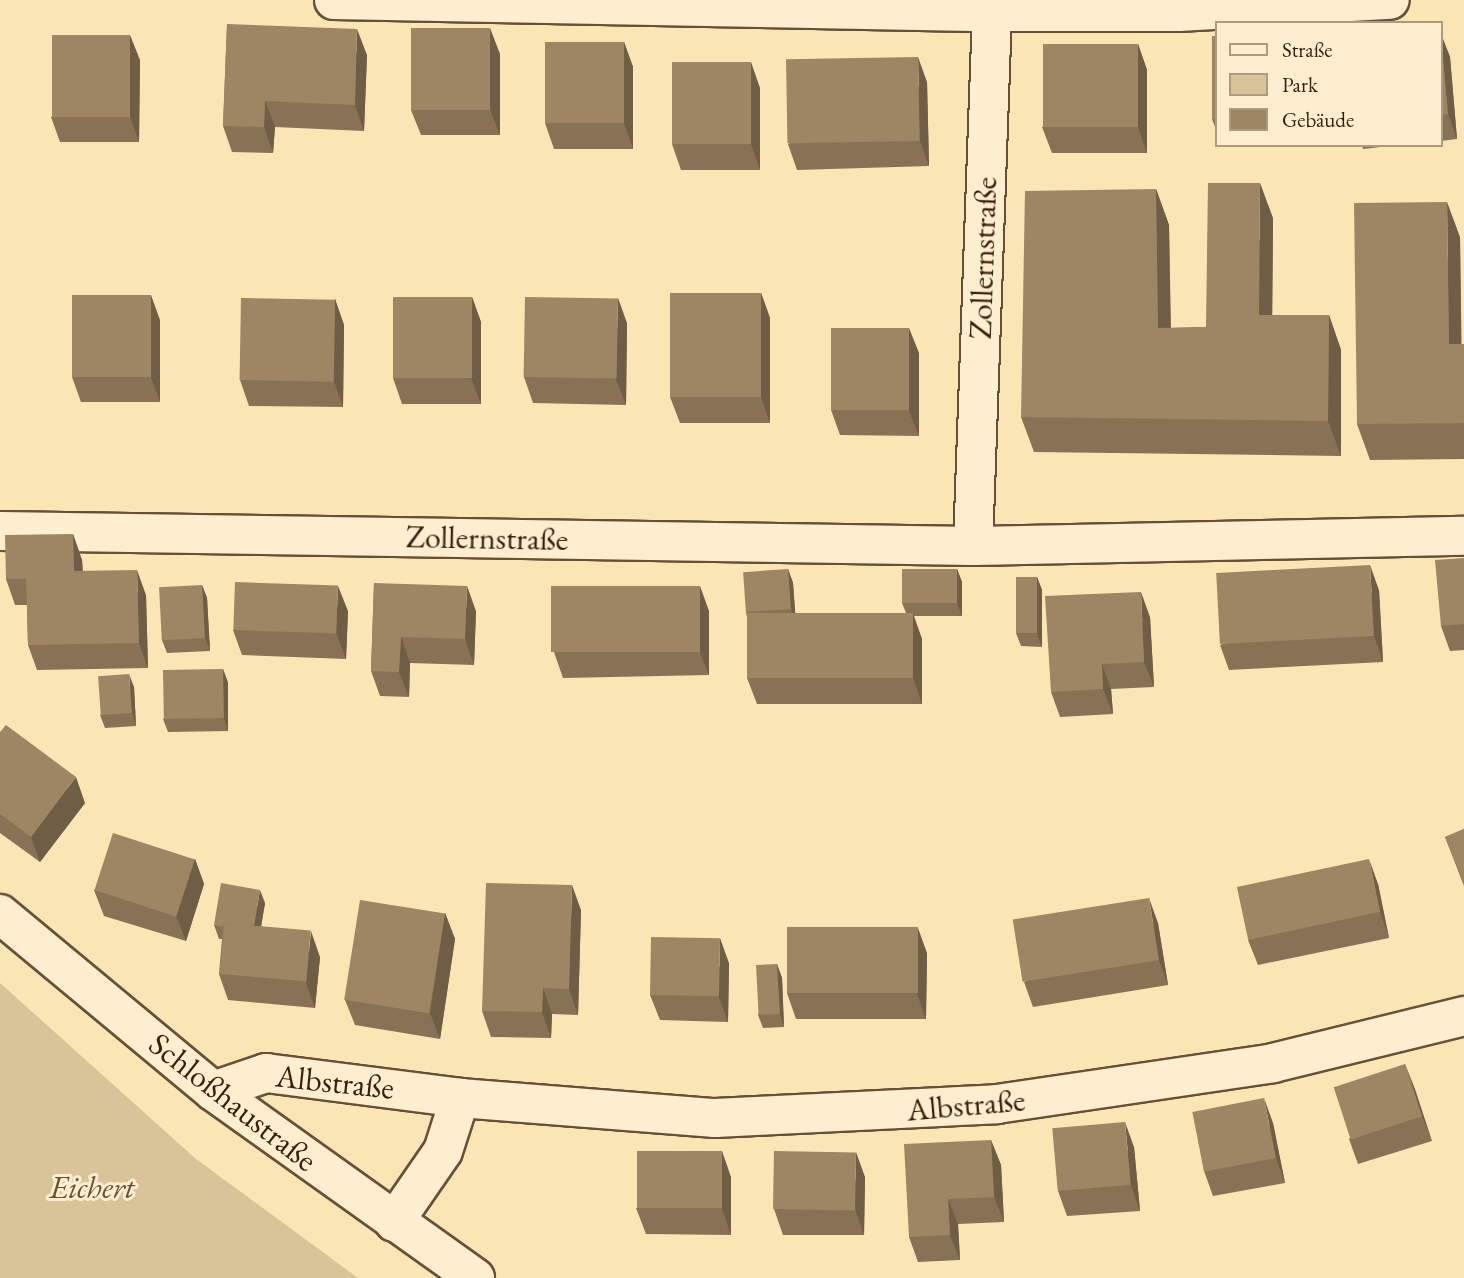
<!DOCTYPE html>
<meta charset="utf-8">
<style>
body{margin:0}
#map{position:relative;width:1464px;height:1278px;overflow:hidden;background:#fae5b4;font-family:"EB Garamond",serif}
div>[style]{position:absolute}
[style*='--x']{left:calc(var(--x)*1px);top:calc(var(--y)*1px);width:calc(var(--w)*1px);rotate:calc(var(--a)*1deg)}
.green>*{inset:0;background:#d9c398}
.roads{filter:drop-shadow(2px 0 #6a4f38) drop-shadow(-2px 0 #6a4f38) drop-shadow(0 2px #6a4f38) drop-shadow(0 -2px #6a4f38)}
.minor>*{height:38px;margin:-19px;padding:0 19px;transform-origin:19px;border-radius:19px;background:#fceece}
.wall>*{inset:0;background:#887256}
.shaded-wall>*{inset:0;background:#6f5d46}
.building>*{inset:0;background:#9e8564;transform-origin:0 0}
span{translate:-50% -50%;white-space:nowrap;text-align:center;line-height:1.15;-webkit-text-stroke:6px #fceece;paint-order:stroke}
.street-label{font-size:32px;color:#3a1d0e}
.park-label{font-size:32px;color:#6a4f37;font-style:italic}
.legend{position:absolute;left:1215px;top:21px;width:228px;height:126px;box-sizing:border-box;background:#fceece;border:2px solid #ae9a81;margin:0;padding:9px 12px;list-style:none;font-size:21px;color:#3a1d0e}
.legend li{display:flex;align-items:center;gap:14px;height:35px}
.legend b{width:35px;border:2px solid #ae9a81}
</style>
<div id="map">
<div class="green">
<div style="clip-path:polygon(0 983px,196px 1159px,358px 1278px,0 1278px)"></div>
</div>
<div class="roads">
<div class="minor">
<div style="--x:334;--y:0;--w:639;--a:1.08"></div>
<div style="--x:973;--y:12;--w:206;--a:0"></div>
<div style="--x:1179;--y:12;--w:211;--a:-3.3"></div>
<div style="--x:0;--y:531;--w:973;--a:0.88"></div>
<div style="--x:973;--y:546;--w:491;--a:-1.2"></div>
<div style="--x:973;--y:546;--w:534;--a:-87.96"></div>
<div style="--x:0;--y:914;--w:277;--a:39.7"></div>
<div style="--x:213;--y:1091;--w:322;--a:35.5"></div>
<div style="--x:213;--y:1091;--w:56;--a:-18.8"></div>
<div style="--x:266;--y:1073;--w:196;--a:7.3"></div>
<div style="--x:394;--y:1222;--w:86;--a:-55.4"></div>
<div style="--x:443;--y:1151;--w:56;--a:-72.2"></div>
<div style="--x:460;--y:1098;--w:256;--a:4.5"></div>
<div style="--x:715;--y:1118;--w:282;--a:-2.8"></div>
<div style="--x:997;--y:1104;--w:279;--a:-8.4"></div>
<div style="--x:1273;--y:1063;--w:197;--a:-13.8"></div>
</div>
</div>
<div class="wall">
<div style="clip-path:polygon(227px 24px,367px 55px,364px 131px,275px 127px,273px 153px,232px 152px,223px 126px)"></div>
<div style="clip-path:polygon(1441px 34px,1450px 57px,1457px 139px,1441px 141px)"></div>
<div style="clip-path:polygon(1217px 36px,1217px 132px,1212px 119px)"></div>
<div style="clip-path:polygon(624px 42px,633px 67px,633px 149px,554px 149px,545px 123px)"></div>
<div style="clip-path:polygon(1138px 44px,1147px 70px,1147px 153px,1052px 153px,1042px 127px)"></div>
<div style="clip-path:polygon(500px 54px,500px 135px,421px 135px,411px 110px)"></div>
<div style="clip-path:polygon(140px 60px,139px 142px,60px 142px,51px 117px)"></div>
<div style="clip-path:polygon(927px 82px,929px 166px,797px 170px,788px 144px)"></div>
<div style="clip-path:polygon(760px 88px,760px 170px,681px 170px,672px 144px)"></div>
<div style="clip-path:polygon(1362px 145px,1398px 145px,1363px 149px)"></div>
<div style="clip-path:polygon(1156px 189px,1169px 225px,1171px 328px,1206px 327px,1273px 218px,1272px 315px,1329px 315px,1341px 350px,1341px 456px,1034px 452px,1021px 417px)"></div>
<div style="clip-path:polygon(1460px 237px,1461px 344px,1464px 344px,1464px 459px,1370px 460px,1357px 424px)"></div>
<div style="clip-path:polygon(761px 293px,770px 318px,770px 423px,680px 423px,670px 397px)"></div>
<div style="clip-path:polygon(472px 297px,481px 322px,481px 404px,402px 404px,393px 378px)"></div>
<div style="clip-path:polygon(335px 299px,344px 325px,343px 407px,249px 406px,240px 380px)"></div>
<div style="clip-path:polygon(160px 320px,160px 402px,81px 402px,72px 377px)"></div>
<div style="clip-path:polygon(627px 323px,626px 405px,533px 403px,524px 377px)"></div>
<div style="clip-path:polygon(919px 353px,919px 436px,840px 435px,831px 410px)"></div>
<div style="clip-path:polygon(73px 534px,82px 560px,83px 571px,146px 595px,148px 668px,37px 670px,28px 645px,27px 605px,15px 605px,6px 579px)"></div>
<div style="clip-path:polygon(1464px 558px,1464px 650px,1450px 651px,1441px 626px)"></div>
<div style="clip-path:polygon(788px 569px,793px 583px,795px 613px,906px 613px,902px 603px,957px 569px,962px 582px,962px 616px,913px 616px,922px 639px,922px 704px,757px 704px,747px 678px,747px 617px,746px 612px)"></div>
<div style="clip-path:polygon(1037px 577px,1042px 590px,1042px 647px,1021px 646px,1016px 633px)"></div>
<div style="clip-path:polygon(374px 583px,476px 611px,474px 665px,410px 663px,409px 697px,380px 696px,371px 671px)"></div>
<div style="clip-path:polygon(202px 585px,207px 598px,210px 651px,167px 653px,162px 640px)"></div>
<div style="clip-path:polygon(1379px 590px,1383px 662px,1229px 670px,1220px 645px)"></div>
<div style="clip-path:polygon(348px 611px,346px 659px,242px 655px,233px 630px)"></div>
<div style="clip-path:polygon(709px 611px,709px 675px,563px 678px,554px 652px)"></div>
<div style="clip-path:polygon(1150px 617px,1154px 687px,1111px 689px,1113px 714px,1060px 717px,1051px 692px)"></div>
<div style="clip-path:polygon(223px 669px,228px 683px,228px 731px,168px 732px,163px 719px)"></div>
<div style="clip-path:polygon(134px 687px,136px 726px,105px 728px,100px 715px)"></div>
<div style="clip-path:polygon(0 732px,85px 803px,40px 862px,0 833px)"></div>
<div style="clip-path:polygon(1464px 829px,1464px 886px,1445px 837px)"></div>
<div style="clip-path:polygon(195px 859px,204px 884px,186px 941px,104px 916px,94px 890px)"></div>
<div style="clip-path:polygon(1378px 884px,1389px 938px,1258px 965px,1248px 940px)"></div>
<div style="clip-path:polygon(265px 903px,261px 926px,320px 957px,315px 1008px,228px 1000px,219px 974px,222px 939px,219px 939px,214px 925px)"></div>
<div style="clip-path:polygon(581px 910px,578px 1015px,552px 1014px,551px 1038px,491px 1037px,482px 1011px)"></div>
<div style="clip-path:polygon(445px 913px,455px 939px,440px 1039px,355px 1025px,345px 1000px)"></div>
<div style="clip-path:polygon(1158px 923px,1168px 985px,1033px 1007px,1024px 982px)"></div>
<div style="clip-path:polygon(927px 953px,926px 1019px,796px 1019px,787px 993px)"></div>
<div style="clip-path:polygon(729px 963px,728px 1022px,660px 1020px,650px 995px)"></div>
<div style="clip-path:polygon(777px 964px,782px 978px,784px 1027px,763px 1028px,758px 1015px)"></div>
<div style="clip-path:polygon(1405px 1064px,1432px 1141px,1358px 1164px,1349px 1139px)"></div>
<div style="clip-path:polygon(1273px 1123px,1285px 1183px,1213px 1196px,1204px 1171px)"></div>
<div style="clip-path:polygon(991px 1140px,1001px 1165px,1004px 1222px,958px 1224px,960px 1260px,918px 1262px,909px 1237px)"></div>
<div style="clip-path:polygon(1134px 1147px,1140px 1211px,1067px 1216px,1058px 1191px)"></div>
<div style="clip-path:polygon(731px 1177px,731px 1235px,646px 1234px,636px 1208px)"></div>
<div style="clip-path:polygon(865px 1177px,864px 1235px,783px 1235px,774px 1209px)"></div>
</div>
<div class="shaded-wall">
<div style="clip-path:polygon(490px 28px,500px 54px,500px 135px,490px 110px)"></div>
<div style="clip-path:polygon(357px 29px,367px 55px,364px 131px,355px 105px)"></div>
<div style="clip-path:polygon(1441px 34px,1450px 57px,1457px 139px,1448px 114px)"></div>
<div style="clip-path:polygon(130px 35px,140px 60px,139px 142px,130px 117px)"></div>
<div style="clip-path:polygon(624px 42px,633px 67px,633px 149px,624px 123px)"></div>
<div style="clip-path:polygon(1138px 44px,1147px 70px,1147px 153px,1138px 127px)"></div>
<div style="clip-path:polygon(918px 57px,927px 82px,929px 166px,920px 141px)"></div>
<div style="clip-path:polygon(751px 62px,760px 88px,760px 170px,751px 144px)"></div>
<div style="clip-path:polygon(265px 101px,275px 127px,273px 153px,264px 127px)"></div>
<div style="clip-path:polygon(1260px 183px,1273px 218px,1272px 350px,1259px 315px)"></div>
<div style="clip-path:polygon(1156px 189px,1169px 225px,1171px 364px,1158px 328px)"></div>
<div style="clip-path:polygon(1447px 202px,1460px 237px,1462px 380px,1449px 344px)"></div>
<div style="clip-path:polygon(761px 293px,770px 318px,770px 423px,761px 397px)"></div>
<div style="clip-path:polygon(151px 295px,160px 320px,160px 402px,151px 377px)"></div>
<div style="clip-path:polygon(472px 297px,481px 322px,481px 404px,471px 378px)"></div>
<div style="clip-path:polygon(618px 298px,627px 323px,626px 405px,616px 379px)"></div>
<div style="clip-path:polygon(335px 299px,344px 325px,343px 407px,334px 381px)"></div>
<div style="clip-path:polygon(1329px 315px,1341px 350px,1341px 456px,1328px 421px)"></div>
<div style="clip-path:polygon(909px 328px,919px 353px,919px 436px,909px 411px)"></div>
<div style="clip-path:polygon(73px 534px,82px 560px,84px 596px,74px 571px)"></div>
<div style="clip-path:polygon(1370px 565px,1379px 590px,1383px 662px,1374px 636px)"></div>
<div style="clip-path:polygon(788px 569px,793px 583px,796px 623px,791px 609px)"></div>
<div style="clip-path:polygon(957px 569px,962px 582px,962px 616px,957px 603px)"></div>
<div style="clip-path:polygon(137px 570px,146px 595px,148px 668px,139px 643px)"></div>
<div style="clip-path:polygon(1037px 577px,1042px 590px,1042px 647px,1037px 634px)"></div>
<div style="clip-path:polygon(202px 585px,207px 598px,210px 651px,205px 638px)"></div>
<div style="clip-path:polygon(338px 586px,348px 611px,346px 659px,336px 633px)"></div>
<div style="clip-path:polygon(467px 586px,476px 611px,474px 665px,465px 639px)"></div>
<div style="clip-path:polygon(700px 586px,709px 611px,709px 675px,699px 650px)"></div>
<div style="clip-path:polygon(1141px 592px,1150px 617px,1154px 687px,1144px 662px)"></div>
<div style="clip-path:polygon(913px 613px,922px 639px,922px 704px,913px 678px)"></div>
<div style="clip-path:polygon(401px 637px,410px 663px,409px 697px,399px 672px)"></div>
<div style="clip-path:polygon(1102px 664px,1111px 689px,1113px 714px,1103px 689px)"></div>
<div style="clip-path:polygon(223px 669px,228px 683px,228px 731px,224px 718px)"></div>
<div style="clip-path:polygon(129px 674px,134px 687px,136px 726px,132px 713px)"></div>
<div style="clip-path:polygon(76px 777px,85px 803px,40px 862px,31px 837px)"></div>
<div style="clip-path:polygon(195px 859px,204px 884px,186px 941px,176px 916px)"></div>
<div style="clip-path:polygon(1369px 859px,1378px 884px,1389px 938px,1380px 912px)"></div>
<div style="clip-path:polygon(572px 885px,581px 910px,578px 1015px,569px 989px)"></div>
<div style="clip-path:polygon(260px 890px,265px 903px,258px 945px,253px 932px)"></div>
<div style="clip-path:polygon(1149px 898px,1158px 923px,1168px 985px,1159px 960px)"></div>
<div style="clip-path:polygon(445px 913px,455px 939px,440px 1039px,430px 1013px)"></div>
<div style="clip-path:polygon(918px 928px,927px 953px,926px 1019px,917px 994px)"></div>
<div style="clip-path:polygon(311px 931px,320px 957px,315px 1008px,306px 983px)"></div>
<div style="clip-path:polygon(720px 938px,729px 963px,728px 1022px,719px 997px)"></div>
<div style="clip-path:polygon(777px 964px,782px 978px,784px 1027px,780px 1014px)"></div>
<div style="clip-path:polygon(543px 988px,552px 1014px,551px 1038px,542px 1012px)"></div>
<div style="clip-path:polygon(1405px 1064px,1415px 1089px,1432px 1141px,1422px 1116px)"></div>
<div style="clip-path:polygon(1264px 1098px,1273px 1123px,1285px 1183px,1276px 1158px)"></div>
<div style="clip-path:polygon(1125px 1122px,1134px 1147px,1140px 1211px,1131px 1185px)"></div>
<div style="clip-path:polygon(991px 1140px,1001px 1165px,1004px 1222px,994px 1197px)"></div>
<div style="clip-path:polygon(722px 1151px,731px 1177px,731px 1235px,722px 1209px)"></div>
<div style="clip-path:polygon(856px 1152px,865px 1177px,864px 1235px,855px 1209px)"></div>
<div style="clip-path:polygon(948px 1199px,958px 1224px,960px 1260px,950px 1235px)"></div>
</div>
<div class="building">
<div style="clip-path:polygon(227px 24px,357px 29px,355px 105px,265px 101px,264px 127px,223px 126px)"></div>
<div style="left:411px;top:28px;width:79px;height:82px"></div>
<div style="left:52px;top:35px;width:78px;height:82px"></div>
<div style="left:1212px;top:36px;width:5px;height:83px"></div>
<div style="clip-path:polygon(1441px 39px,1448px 114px,1441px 115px)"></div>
<div style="left:545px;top:42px;width:79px;height:81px"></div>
<div style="left:1043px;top:44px;width:95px;height:83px"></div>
<div style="left:918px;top:57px;width:84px;height:132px;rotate:89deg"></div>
<div style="left:672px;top:62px;width:79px;height:82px"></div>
<div style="clip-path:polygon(1208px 183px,1260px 183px,1259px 315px,1329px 315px,1328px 421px,1021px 417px,1025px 191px,1156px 189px,1158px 328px,1206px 327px)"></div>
<div style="clip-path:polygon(1447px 202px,1449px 344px,1464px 344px,1464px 423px,1357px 424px,1354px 203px)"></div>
<div style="left:670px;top:293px;width:91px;height:104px"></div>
<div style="left:72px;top:295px;width:79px;height:82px"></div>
<div style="left:393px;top:297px;width:79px;height:81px"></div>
<div style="left:525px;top:297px;width:93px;height:80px;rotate:1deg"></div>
<div style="left:241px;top:298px;width:94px;height:82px;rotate:1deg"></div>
<div style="left:831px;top:328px;width:78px;height:82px"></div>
<div style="clip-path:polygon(73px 534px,74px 571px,137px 570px,139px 643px,28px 645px,26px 579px,6px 579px,5px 535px)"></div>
<div style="clip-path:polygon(1464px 558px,1464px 624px,1441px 626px,1435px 560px)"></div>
<div style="left:1370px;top:565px;width:71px;height:154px;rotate:87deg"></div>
<div style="left:788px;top:569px;width:40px;height:45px;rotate:86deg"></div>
<div style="left:902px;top:569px;width:55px;height:34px"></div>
<div style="left:1016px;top:577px;width:21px;height:56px"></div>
<div style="left:235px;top:582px;width:103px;height:48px;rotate:2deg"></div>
<div style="clip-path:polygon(374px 583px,467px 586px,465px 639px,401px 637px,399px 672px,371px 671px)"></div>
<div style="left:202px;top:585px;width:53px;height:43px;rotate:87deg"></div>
<div style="left:551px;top:586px;width:149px;height:66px"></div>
<div style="clip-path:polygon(1141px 592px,1144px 662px,1102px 664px,1103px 689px,1051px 692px,1045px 596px)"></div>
<div style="left:747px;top:613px;width:166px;height:65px"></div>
<div style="left:223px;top:669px;width:49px;height:60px;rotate:89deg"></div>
<div style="left:129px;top:674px;width:39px;height:31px;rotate:86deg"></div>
<div style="clip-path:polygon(6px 725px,76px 777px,31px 837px,0 814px,0 732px)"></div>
<div style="clip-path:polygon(1464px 829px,1464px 883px,1445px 837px)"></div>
<div style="left:113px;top:833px;width:86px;height:60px;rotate:18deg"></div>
<div style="left:1369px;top:859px;width:54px;height:135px;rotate:78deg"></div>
<div style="clip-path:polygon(221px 883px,260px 890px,254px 926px,224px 923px,223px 927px,214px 925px)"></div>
<div style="clip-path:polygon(486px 883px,572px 885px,569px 989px,543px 988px,542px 1012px,482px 1011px)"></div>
<div style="left:1149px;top:898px;width:63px;height:138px;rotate:81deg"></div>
<div style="left:360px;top:900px;width:86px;height:101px;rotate:9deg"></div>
<div style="left:224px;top:923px;width:87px;height:51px;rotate:5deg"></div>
<div style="left:787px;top:927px;width:131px;height:66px"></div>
<div style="left:651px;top:937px;width:69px;height:58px;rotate:1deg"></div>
<div style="left:777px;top:964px;width:50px;height:21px;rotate:87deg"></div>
<div style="left:1405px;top:1064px;width:55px;height:75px;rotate:72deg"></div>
<div style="left:1264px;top:1098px;width:61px;height:73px;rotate:79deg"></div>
<div style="left:1125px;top:1122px;width:63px;height:73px;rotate:85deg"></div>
<div style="clip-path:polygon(991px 1140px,994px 1197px,948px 1199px,950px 1235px,909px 1237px,904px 1144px)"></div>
<div style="left:637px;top:1151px;width:85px;height:57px"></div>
<div style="left:774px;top:1151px;width:82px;height:58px;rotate:1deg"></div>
</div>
<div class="street-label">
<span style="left:983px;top:258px;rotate:-88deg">Zollernstraße</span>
<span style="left:487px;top:538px;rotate:1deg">Zollernstraße</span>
<span style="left:335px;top:1082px;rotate:6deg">Albstraße</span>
<span style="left:233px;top:1102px;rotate:38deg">Schloßhaustraße</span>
<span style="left:966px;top:1105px;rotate:-5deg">Albstraße</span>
</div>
<div class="park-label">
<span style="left:92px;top:1187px">Eichert</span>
</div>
<ul class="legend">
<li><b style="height:9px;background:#fceece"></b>Straße</li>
<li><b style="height:19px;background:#d9c398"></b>Park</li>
<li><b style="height:19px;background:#9e8564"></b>Gebäude</li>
</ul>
</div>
